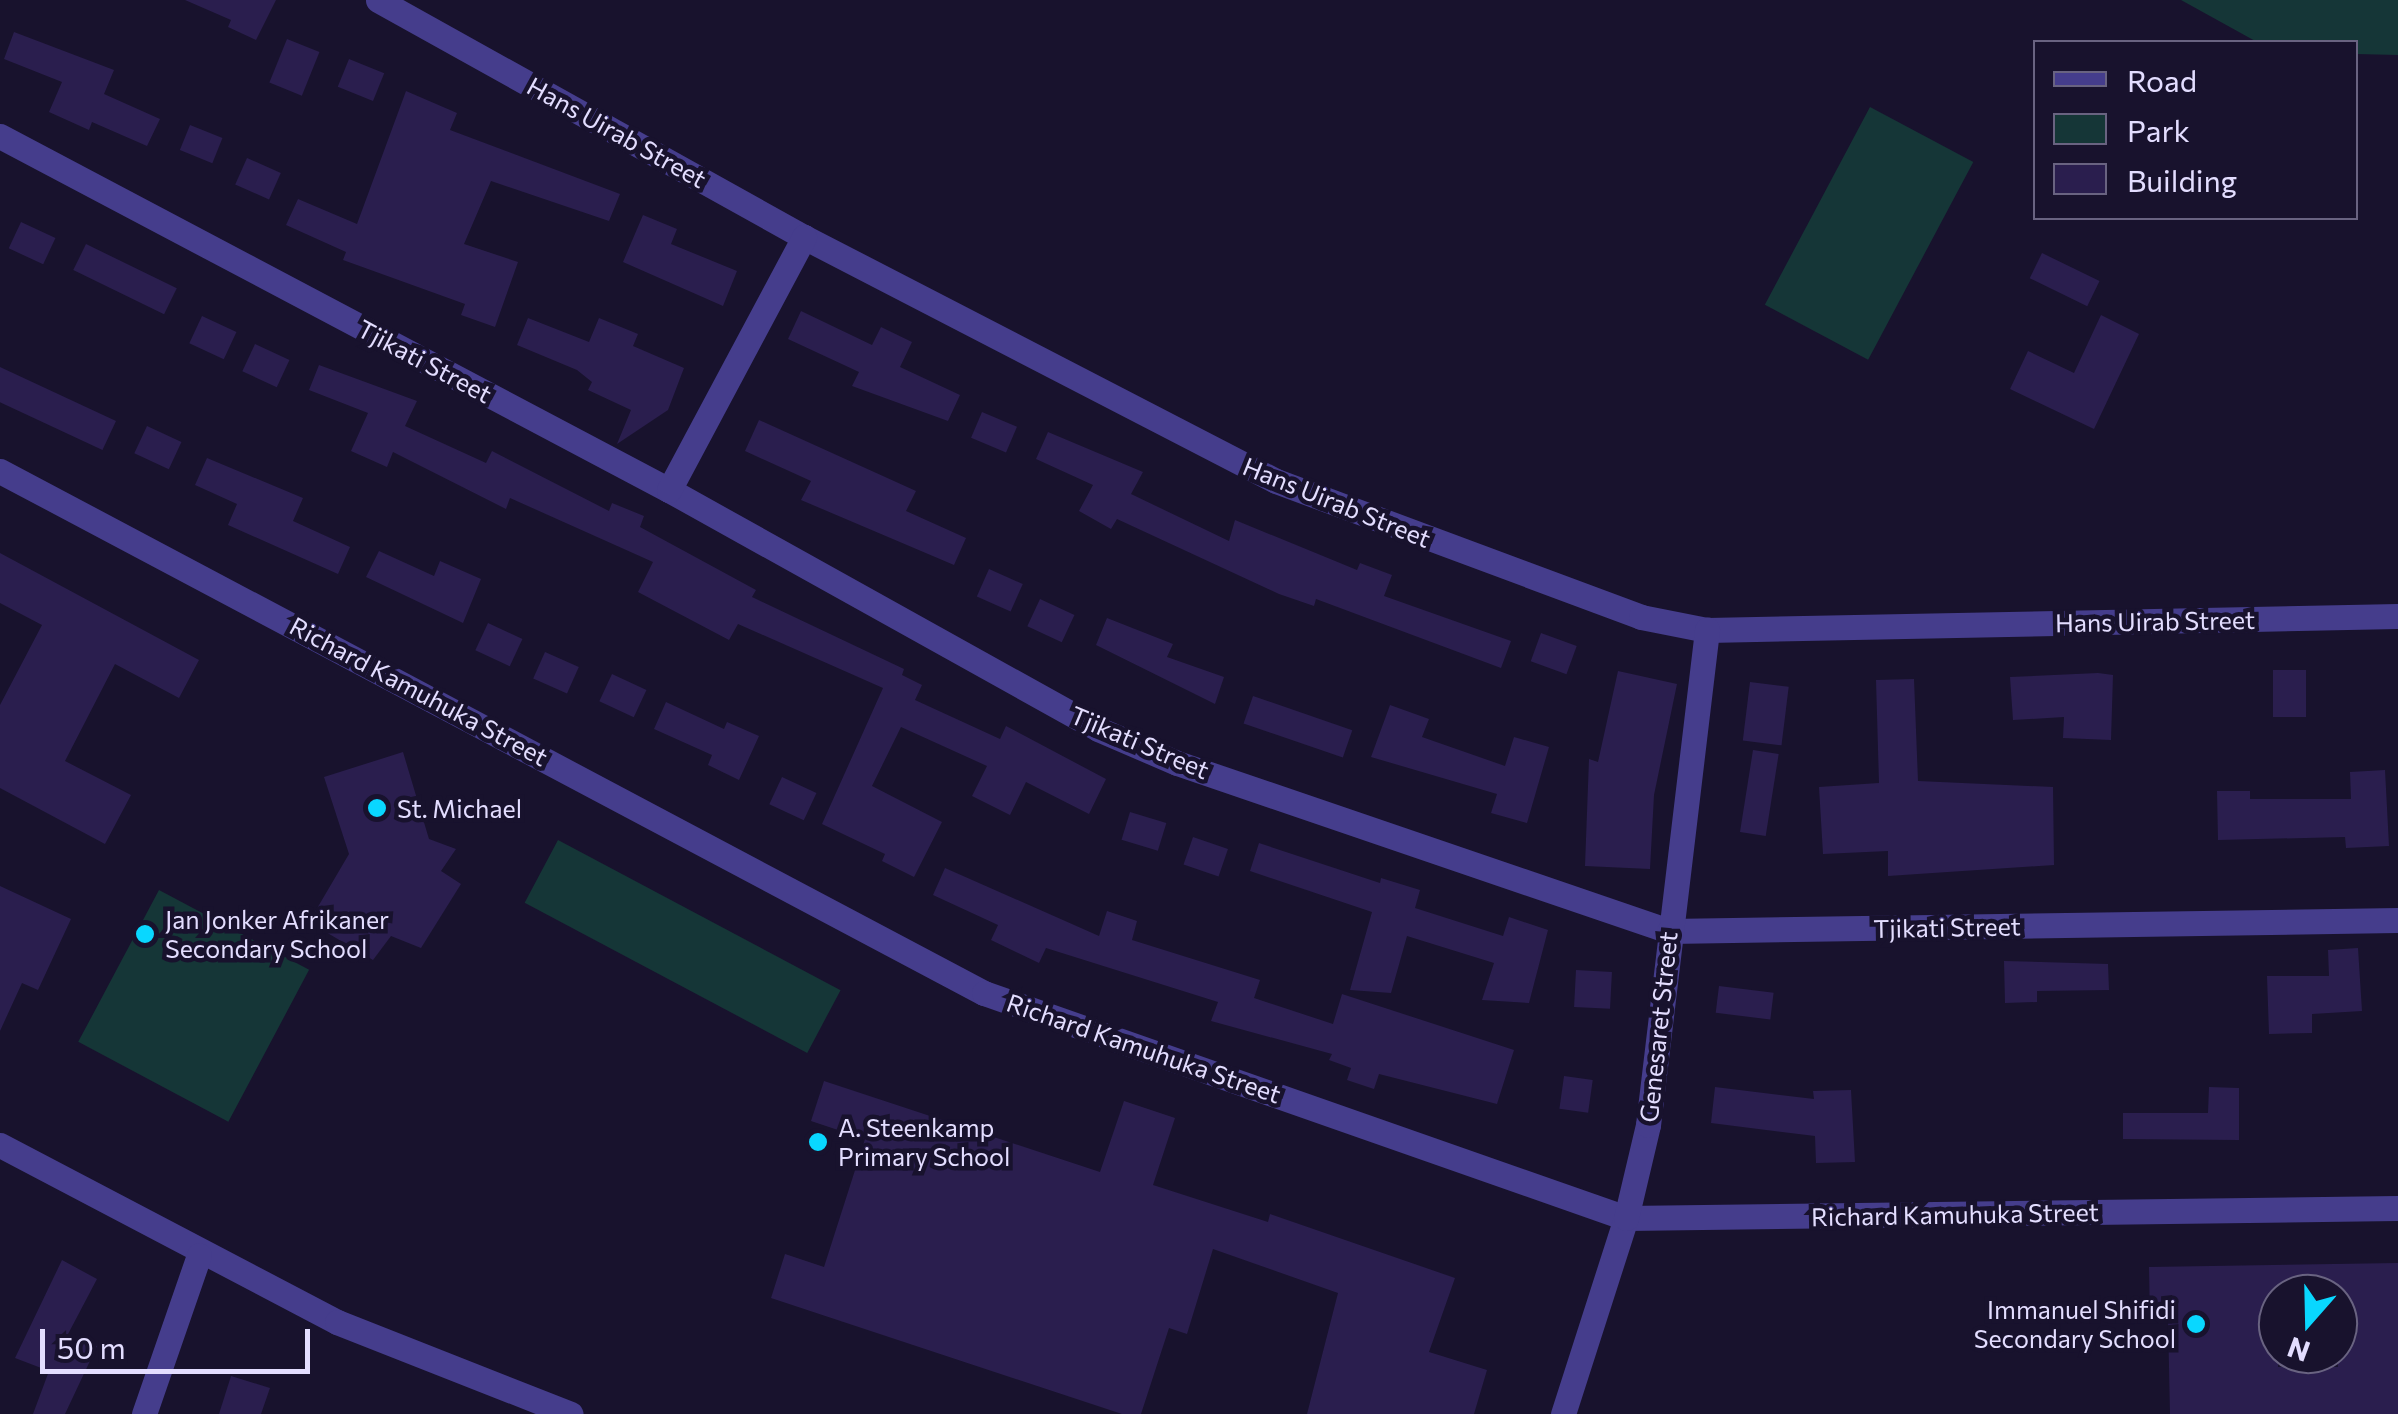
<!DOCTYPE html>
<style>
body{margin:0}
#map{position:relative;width:2398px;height:1414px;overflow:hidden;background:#18122d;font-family:Commissioner,sans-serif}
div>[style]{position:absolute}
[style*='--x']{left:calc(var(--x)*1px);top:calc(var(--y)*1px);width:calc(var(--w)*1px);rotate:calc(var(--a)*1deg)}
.green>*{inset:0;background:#153637;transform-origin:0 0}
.building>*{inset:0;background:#2a1e4e;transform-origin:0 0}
.minor>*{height:25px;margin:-12.5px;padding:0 12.5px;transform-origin:12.5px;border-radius:12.5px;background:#453d8c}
.dots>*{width:28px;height:28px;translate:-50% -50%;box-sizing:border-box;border:5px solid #18122d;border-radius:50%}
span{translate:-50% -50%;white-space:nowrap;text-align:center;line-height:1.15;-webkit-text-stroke:9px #18122d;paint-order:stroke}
.street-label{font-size:25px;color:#e3ddff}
.poi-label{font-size:25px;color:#e3ddff}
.left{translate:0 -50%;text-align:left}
.right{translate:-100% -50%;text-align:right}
.legend{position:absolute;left:2033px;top:40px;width:325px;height:180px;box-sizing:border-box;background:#18122d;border:2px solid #696381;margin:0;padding:12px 18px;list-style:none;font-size:30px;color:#e3ddff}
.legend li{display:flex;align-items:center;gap:20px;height:50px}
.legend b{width:50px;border:2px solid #696381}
.north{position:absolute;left:2258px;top:1274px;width:100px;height:100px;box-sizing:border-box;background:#18122d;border:2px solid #696381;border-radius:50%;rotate:200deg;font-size:28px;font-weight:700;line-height:40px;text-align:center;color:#e3ddff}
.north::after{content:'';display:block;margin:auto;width:35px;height:45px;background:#09d7ff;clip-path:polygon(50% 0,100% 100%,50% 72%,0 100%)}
.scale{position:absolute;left:40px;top:1329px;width:270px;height:45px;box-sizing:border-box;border:5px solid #e3ddff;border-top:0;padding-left:12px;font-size:30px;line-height:35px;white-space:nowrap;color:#e3ddff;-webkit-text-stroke:8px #18122d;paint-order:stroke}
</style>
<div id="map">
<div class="green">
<div style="clip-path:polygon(2181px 0,2398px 0,2398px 55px,2356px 54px,2356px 42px,2257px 42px)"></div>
<div style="left:1870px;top:107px;width:117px;height:224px;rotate:28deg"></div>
<div style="left:558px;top:840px;width:320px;height:71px;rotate:28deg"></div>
<div style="left:159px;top:890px;width:170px;height:172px;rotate:28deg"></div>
</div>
<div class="building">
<div style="clip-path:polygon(185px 0,276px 0,256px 40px,228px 27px,231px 20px)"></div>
<div style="clip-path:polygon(14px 32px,114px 70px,104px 94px,160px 119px,147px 146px,92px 122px,89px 130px,49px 112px,62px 82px,4px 59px)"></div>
<div style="left:287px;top:39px;width:35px;height:47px;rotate:22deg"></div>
<div style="left:349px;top:59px;width:38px;height:30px;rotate:22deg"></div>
<div style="clip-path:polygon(406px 91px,457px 113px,450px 130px,620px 194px,609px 221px,491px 181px,464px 244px,518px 262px,495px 327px,461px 315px,465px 304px,343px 260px,346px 252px,286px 225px,298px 199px,357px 224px)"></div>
<div style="left:190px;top:125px;width:35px;height:27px;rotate:22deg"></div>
<div style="left:247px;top:158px;width:37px;height:29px;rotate:24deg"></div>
<div style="clip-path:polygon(643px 215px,677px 229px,671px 244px,737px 271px,723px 306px,623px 262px)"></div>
<div style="left:21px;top:222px;width:38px;height:29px;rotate:25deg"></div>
<div style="left:86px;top:244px;width:101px;height:29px;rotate:26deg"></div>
<div style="left:2042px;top:253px;width:64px;height:28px;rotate:26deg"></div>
<div style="clip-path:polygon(801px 311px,872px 345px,881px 327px,912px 342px,900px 367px,960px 395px,948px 421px,852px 386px,859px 372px,788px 339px)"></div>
<div style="clip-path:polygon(2101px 315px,2139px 334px,2094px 429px,2010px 389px,2028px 351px,2074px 373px)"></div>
<div style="left:202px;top:316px;width:38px;height:30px;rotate:25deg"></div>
<div style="clip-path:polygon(528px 318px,589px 342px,599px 318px,638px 334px,633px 346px,684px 368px,668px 410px,617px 444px,631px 410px,588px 390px,592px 382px,577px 370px,517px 345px)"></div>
<div style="left:255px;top:344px;width:38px;height:30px;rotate:25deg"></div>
<div style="clip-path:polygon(319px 365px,417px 401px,405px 426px,486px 463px,492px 451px,609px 511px,612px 503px,644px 516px,640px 527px,756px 590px,752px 597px,904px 669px,902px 675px,922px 685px,915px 700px,1000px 739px,1006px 726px,1106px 779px,1089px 814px,1026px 782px,1010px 815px,972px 796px,987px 766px,901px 727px,872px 786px,942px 822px,914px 877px,882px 861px,885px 854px,822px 824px,883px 688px,738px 624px,729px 640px,638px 592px,653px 562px,510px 498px,506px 509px,393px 452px,387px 467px,351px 451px,368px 413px,309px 390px)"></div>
<div style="left:0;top:367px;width:128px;height:32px;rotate:25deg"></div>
<div style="left:982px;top:412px;width:38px;height:28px;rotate:23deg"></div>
<div style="clip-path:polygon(759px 420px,916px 491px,906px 511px,966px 538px,954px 565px,801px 500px,811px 481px,745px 451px)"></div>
<div style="left:147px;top:426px;width:38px;height:30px;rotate:25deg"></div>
<div style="clip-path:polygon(1048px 432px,1143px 472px,1131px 494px,1229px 541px,1235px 520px,1357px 570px,1360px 563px,1392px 575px,1384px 596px,1511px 641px,1501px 668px,1316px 599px,1314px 606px,1279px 594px,1117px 519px,1111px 529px,1079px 511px,1093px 485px,1036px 459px)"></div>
<div style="clip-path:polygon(207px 458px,303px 498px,293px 521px,350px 547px,338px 574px,228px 525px,237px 504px,195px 485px)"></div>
<div style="clip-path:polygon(379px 551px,434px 576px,440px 561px,481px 579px,463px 623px,366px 577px)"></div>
<div style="clip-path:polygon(0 553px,199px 660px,179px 698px,115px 664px,65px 761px,131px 795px,105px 844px,0 788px,0 705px,42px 625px,0 603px)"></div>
<div style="left:989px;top:569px;width:37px;height:30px;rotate:24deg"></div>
<div style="left:1040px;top:599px;width:38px;height:30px;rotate:25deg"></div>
<div style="clip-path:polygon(1107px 618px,1173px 644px,1167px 657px,1224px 677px,1215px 704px,1096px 645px)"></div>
<div style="left:488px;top:623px;width:38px;height:30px;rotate:25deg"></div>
<div style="left:1541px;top:633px;width:38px;height:30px;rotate:20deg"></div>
<div style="left:545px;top:652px;width:37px;height:29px;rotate:24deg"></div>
<div style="left:2273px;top:670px;width:33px;height:47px"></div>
<div style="clip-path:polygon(1618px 671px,1677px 684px,1654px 795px,1650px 869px,1585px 866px,1589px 759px,1598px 762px)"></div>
<div style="clip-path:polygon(2098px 673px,2113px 675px,2111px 740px,2063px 738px,2064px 717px,2013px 720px,2010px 677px)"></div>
<div style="left:612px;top:674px;width:38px;height:30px;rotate:25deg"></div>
<div style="clip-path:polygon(1914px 679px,1918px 781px,2053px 787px,2054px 865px,1888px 876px,1888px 851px,1823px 854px,1819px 787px,1879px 783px,1876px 680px)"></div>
<div style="left:1750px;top:682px;width:39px;height:59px;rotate:7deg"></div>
<div style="left:1253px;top:696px;width:105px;height:29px;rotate:19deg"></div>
<div style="clip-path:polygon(666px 702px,724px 729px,727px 722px,759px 736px,739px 780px,708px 765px,712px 755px,654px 729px)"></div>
<div style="clip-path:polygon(1390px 705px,1429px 719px,1422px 737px,1505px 766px,1514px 737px,1549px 747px,1527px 823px,1491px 813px,1497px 794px,1371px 757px)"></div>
<div style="left:1753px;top:750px;width:26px;height:83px;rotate:9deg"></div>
<div style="clip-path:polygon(403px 752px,429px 839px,456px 849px,441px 871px,461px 884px,421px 948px,391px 936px,373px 960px,309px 922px,349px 854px,324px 777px)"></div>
<div style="clip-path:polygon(2385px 770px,2389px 846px,2346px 848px,2345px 837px,2218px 840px,2217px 791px,2250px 791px,2250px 799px,2351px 799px,2350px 772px)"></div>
<div style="left:782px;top:777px;width:38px;height:30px;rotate:25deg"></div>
<div style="left:1130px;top:812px;width:38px;height:29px;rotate:17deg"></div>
<div style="left:1193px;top:837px;width:37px;height:29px;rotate:19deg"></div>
<div style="clip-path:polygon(1259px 843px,1380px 883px,1381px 878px,1420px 890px,1415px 908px,1503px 936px,1509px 917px,1548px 930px,1529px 1003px,1482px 1000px,1494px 963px,1407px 936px,1391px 993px,1350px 990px,1372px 912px,1250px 871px)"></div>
<div style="clip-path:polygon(945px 868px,1099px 936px,1107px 911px,1137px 921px,1132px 940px,1260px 980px,1254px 998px,1333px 1024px,1342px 994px,1514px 1050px,1497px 1104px,1379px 1074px,1374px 1089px,1347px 1080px,1351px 1068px,1329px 1060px,1332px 1054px,1211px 1021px,1218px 1002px,1046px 948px,1039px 963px,991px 940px,998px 925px,933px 895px)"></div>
<div style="clip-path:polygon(0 886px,71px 919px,38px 990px,22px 983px,0 1031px)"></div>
<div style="clip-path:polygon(2358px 948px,2362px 1011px,2312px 1014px,2312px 1033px,2269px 1034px,2267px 976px,2329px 976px,2328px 950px)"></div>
<div style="clip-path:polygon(2004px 961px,2108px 964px,2109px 990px,2037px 991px,2037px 1002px,2005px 1003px)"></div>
<div style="left:1576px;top:970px;width:36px;height:37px;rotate:3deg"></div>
<div style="left:1719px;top:986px;width:55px;height:27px;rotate:7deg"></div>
<div style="left:1564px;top:1076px;width:29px;height:33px;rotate:8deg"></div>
<div style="clip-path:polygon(824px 1081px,1100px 1172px,1124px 1101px,1175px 1118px,1153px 1185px,1268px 1222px,1270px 1214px,1455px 1278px,1429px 1352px,1487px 1370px,1474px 1414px,1307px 1414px,1338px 1293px,1213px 1249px,1187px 1334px,1169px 1328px,1141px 1414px,1122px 1414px,771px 1298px,785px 1254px,824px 1267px,865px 1139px,811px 1121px)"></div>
<div style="clip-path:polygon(1715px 1087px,1814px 1099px,1813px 1091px,1851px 1090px,1855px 1162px,1816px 1163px,1815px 1136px,1711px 1123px)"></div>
<div style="clip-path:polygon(2209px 1087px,2239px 1088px,2239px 1140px,2123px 1139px,2123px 1113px,2208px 1113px)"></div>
<div style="clip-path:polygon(62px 1260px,97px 1279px,67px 1336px,97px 1346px,65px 1414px,33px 1414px,49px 1371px,15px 1358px)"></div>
<div style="clip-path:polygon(evenodd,2398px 1263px,2398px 1414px,2170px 1414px,2168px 1320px,2150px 1320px,2149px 1267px,2398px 1263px,2278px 1294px,2338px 1294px,2338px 1367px,2278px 1367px,2278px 1294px)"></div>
<div style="clip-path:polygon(231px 1376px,270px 1388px,261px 1414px,219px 1414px)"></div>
</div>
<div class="minor">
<div style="--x:378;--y:0;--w:487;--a:29.1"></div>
<div style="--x:804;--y:237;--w:531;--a:27.34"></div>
<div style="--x:1276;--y:481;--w:390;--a:20.4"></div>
<div style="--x:1641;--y:617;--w:67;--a:11.1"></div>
<div style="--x:1707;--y:630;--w:691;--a:-1.16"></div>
<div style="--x:0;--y:136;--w:757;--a:27.89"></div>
<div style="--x:669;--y:490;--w:491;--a:29.1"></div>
<div style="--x:1098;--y:729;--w:86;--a:23.3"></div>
<div style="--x:1177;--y:763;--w:520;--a:18.85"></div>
<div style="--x:1669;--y:931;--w:729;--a:-0.86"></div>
<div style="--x:0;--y:471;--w:1114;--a:27.95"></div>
<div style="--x:984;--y:993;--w:680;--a:19.31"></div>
<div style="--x:1626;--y:1218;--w:772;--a:-0.74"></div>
<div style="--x:669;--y:490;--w:287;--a:-61.9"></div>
<div style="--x:0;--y:1145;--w:381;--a:27.7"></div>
<div style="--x:337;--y:1322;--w:251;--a:21.5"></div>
<div style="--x:144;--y:1414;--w:168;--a:-70.9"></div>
<div style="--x:1563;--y:1414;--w:206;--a:-72.2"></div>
<div style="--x:1626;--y:1218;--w:96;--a:-76.7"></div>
<div style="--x:1648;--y:1125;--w:499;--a:-83.2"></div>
</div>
<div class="dots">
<div style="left:377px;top:808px;background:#09d7ff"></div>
<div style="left:145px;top:934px;background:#09d7ff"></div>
<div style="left:818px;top:1142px;background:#09d7ff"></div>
<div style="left:2196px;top:1324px;background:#09d7ff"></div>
</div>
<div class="street-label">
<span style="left:617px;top:132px;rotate:29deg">Hans Uirab Street</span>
<span style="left:425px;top:361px;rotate:28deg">Tjikati Street</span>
<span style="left:1337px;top:502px;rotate:22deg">Hans Uirab Street</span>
<span style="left:2155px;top:621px;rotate:-1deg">Hans Uirab Street</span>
<span style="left:419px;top:691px;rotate:28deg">Richard Kamuhuka Street</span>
<span style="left:1140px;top:742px;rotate:23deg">Tjikati Street</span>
<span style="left:1947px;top:927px;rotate:-1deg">Tjikati Street</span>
<span style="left:1658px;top:1027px;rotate:-84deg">Genesaret Street</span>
<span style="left:1144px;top:1048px;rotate:19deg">Richard Kamuhuka Street</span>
<span style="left:1955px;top:1214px;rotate:-1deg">Richard Kamuhuka Street</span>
</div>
<div class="poi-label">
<span class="left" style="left:397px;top:808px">St. Michael</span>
<span class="left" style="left:165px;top:934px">Jan Jonker Afrikaner<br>Secondary School</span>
<span class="left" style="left:838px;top:1142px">A. Steenkamp<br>Primary School</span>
<span class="right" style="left:2176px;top:1324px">Immanuel Shifidi<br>Secondary School</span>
</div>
<ul class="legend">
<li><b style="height:12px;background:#453d8c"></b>Road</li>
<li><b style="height:28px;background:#153637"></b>Park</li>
<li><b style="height:28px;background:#2a1e4e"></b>Building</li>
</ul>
<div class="north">N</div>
<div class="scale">50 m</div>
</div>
